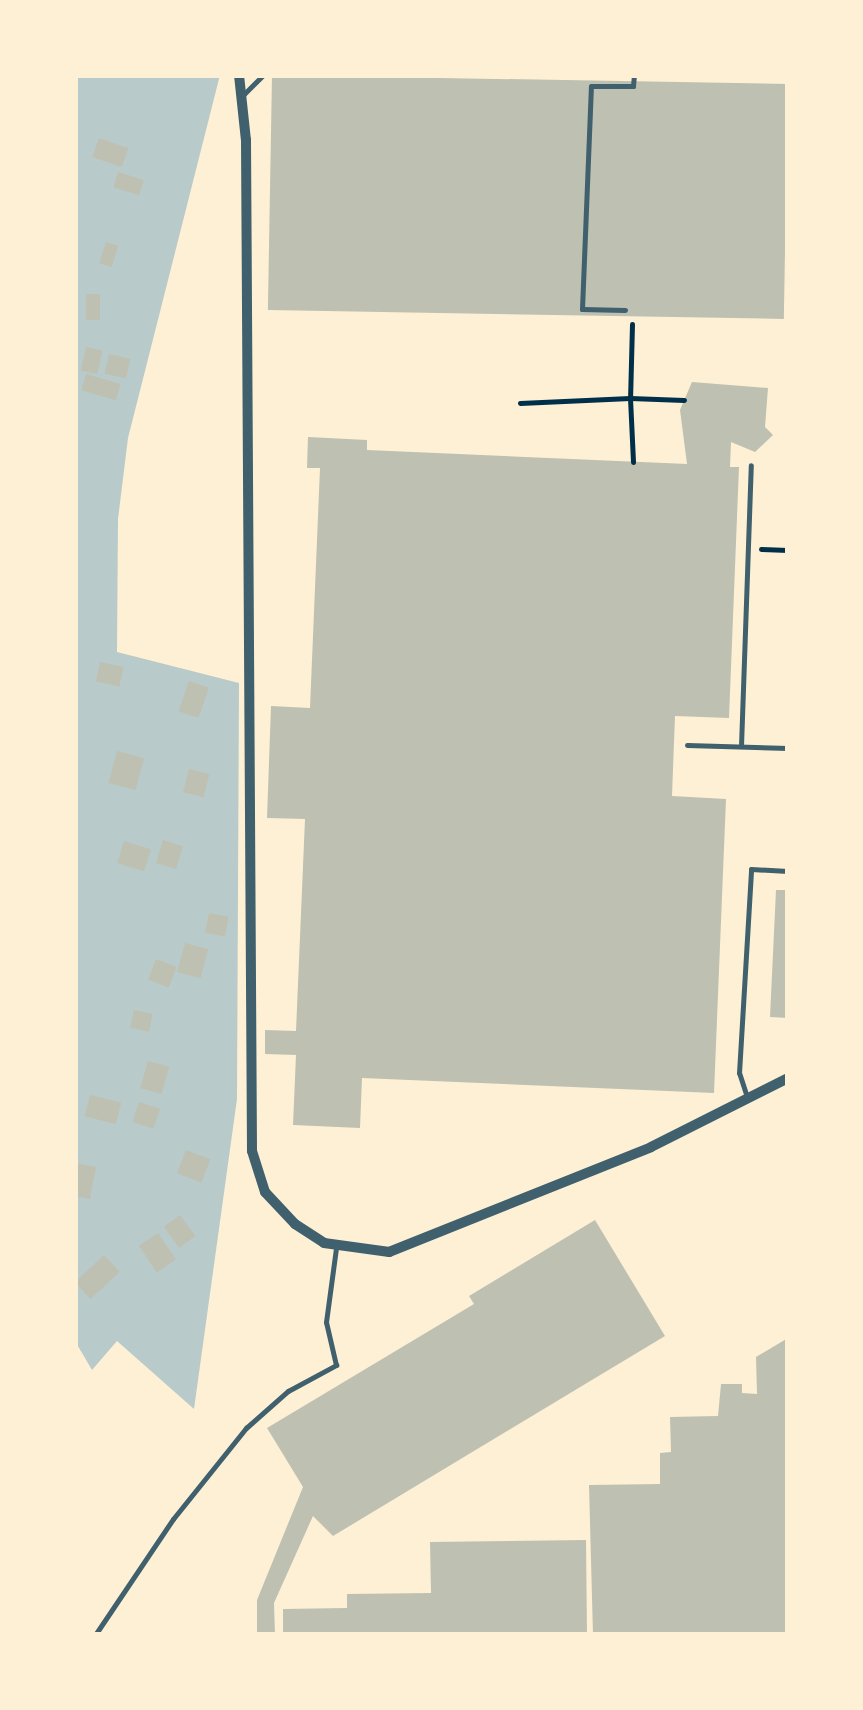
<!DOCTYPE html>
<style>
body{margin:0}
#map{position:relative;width:863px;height:1710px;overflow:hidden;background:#fdf0d5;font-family:"Asap Condensed",sans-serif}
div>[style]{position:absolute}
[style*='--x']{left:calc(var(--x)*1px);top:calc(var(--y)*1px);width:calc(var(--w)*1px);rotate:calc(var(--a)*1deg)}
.green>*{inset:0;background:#b9caca}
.building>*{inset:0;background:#bec0b2;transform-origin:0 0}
.path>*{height:5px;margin:-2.5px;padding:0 2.5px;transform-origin:2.5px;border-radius:2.5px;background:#003049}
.service>*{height:5px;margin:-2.5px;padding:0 2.5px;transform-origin:2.5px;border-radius:2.5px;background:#3f606c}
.minor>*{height:10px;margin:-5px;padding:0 5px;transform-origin:5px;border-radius:5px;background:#3f606c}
span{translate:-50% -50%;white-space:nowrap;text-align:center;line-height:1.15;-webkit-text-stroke:8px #fdf0d5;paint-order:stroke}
.frame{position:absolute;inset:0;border:78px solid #fdf0d5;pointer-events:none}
</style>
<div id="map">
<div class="green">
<div style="clip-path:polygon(75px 75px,220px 75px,128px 438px,118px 519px,117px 652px,239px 683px,237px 1099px,194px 1409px,117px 1341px,92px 1370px,75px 1341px)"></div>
</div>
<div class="building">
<div style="left:272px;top:75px;width:516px;height:235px;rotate:1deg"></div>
<div style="left:99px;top:138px;width:31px;height:20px;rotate:19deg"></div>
<div style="left:118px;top:172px;width:27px;height:16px;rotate:17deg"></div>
<div style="left:106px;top:242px;width:13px;height:22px;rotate:18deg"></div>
<div style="left:86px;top:294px;width:14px;height:26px"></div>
<div style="left:86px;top:347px;width:17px;height:24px;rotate:13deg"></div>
<div style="left:109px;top:354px;width:22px;height:20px;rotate:13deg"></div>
<div style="left:86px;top:374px;width:36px;height:17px;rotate:16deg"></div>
<div style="clip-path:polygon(692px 382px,768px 388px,765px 427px,773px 435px,755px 452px,731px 442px,730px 467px,739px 467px,729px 718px,675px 716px,672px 796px,726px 799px,714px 1093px,362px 1078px,360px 1128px,293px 1125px,296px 1055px,265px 1054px,265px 1030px,296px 1031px,305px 819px,267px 818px,271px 706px,310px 708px,320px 468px,307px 468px,308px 437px,367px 440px,367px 450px,687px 464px,680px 410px)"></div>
<div style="left:100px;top:662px;width:24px;height:20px;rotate:12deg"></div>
<div style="left:189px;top:681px;width:21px;height:32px;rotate:19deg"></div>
<div style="left:117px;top:751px;width:28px;height:33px;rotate:15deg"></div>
<div style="left:189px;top:769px;width:21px;height:24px;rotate:14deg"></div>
<div style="left:163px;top:840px;width:21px;height:24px;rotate:17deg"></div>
<div style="left:124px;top:841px;width:28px;height:23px;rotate:17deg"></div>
<div style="clip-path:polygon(776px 890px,788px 890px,788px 1018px,770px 1017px)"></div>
<div style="left:209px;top:913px;width:20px;height:20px;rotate:11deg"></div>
<div style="left:185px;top:943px;width:24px;height:30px;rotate:15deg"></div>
<div style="left:156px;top:959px;width:22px;height:22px;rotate:21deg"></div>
<div style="left:134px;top:1010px;width:19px;height:18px;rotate:12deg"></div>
<div style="left:148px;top:1061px;width:22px;height:28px;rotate:16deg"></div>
<div style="left:90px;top:1095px;width:32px;height:22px;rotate:14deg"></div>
<div style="left:139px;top:1102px;width:22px;height:21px;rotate:18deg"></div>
<div style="left:186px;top:1150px;width:26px;height:25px;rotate:21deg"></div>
<div style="clip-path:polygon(76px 1163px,96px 1167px,90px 1199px,75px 1196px)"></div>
<div style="left:180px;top:1215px;width:26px;height:20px;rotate:54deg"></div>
<div style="clip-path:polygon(595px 1220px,665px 1336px,333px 1536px,313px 1516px,274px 1603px,275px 1635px,257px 1635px,257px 1600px,303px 1487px,267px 1428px,474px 1304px,469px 1296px)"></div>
<div style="left:158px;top:1233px;width:32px;height:23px;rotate:56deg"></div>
<div style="left:104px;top:1255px;width:23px;height:40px;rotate:47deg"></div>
<div style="clip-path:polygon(788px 1338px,788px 1635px,593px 1635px,589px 1485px,660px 1484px,660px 1453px,671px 1452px,670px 1417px,718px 1416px,721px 1384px,742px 1384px,742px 1393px,757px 1394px,756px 1357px)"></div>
<div style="clip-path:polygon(586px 1540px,587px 1635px,283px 1635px,283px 1609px,347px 1608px,347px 1594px,431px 1593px,430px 1542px)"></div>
</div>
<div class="path">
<div style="--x:632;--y:324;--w:74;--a:91.5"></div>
<div style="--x:630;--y:398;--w:54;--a:2.1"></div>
<div style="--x:520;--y:403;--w:110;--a:-2.6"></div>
<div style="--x:630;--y:398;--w:64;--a:87.3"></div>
<div style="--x:761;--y:549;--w:27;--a:2"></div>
</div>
<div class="service">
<div style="--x:244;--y:94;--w:27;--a:-45"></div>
<div style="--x:625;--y:310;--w:43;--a:-178.7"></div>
<div style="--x:582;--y:309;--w:223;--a:-87.7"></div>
<div style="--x:591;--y:86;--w:42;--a:0"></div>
<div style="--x:633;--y:86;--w:11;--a:-85"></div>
<div style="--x:687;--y:745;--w:101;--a:1.7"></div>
<div style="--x:741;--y:746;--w:281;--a:-88"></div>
<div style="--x:747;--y:1097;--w:25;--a:-108"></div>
<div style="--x:739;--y:1073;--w:204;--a:-86.6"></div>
<div style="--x:751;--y:869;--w:37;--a:3"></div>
<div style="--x:95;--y:1635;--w:140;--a:-56.1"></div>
<div style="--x:173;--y:1519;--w:117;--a:-51.3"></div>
<div style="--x:246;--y:1428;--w:56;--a:-41.4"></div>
<div style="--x:288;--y:1391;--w:55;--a:-28.4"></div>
<div style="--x:336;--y:1365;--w:44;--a:-103.1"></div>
<div style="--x:326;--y:1322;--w:75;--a:-82.3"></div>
</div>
<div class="minor">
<div style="--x:239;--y:75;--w:65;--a:83.9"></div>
<div style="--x:246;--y:140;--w:1011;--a:89.66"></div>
<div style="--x:252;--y:1151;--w:43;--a:72.4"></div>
<div style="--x:265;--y:1192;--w:44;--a:46.8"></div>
<div style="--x:295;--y:1224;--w:35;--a:33"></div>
<div style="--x:324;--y:1243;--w:66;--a:7.9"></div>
<div style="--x:389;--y:1252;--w:282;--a:-21.8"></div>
<div style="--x:651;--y:1147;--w:153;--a:-26.7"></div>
</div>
<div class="frame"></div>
</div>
